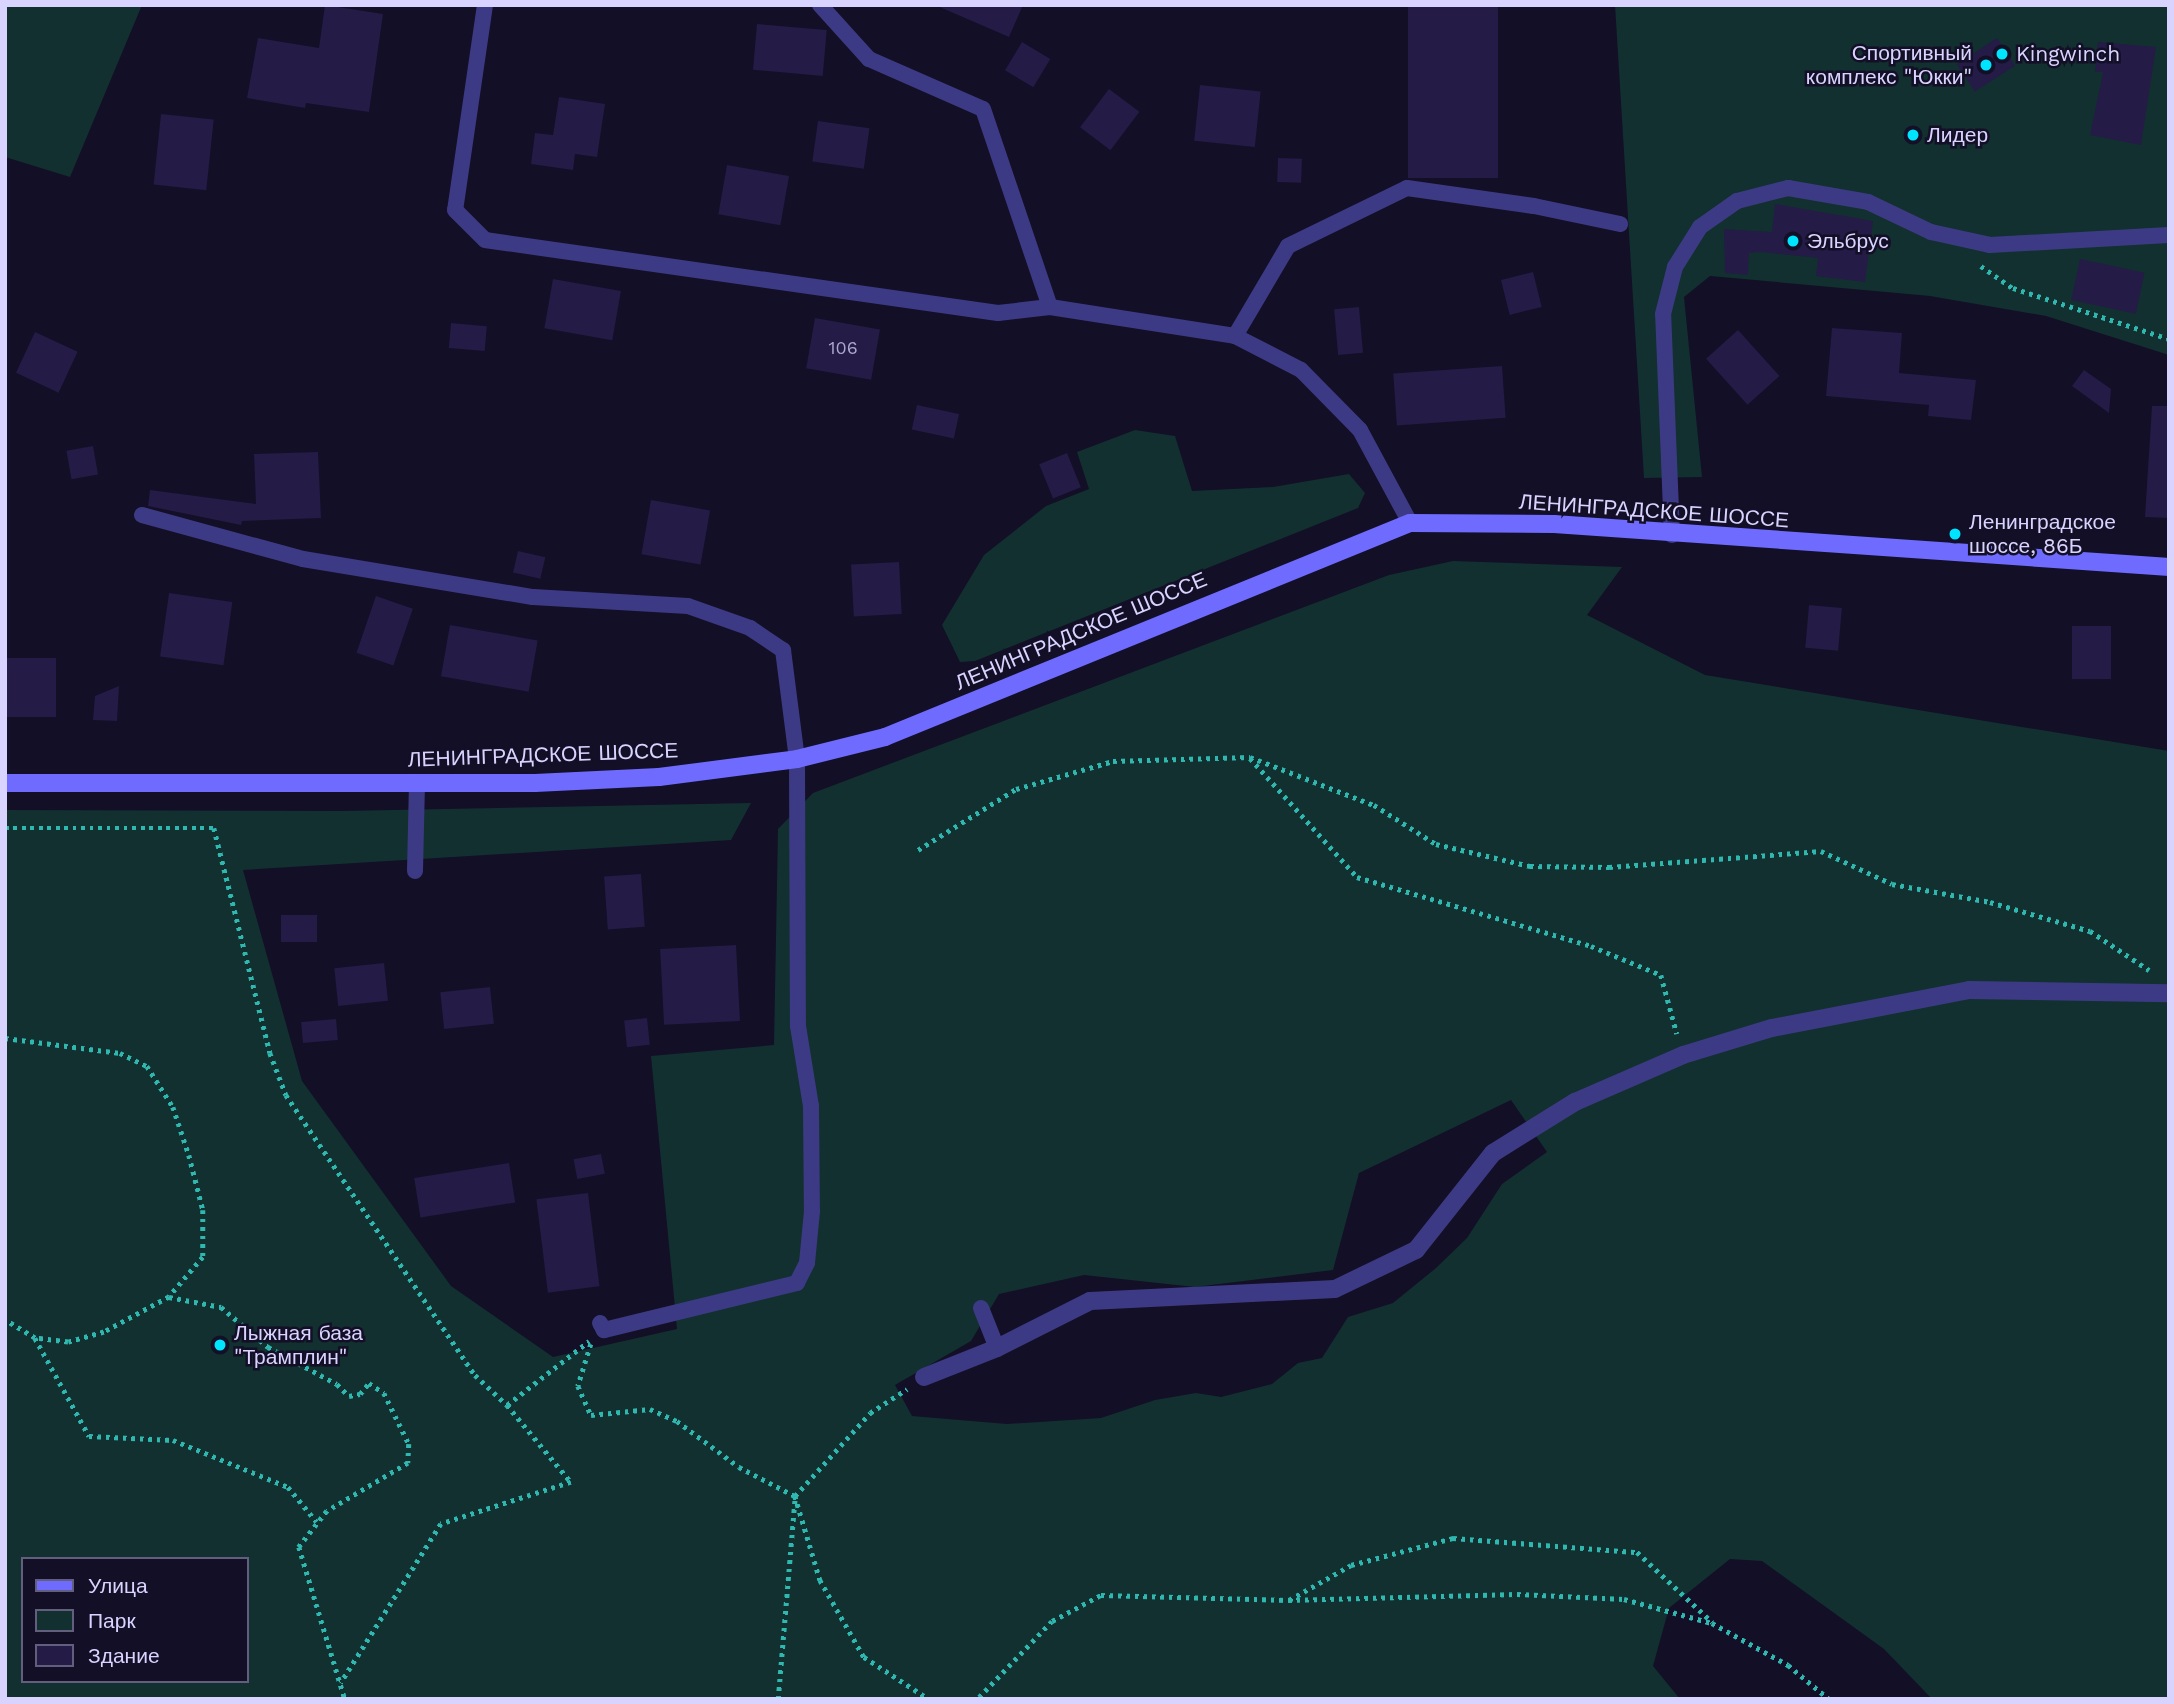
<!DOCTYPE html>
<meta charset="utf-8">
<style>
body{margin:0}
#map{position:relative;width:2174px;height:1704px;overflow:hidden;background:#130f26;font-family:"Work Sans",sans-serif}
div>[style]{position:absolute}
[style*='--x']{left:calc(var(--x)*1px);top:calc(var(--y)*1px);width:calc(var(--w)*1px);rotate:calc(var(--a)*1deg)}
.green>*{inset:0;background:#12302f}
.building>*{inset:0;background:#241b47;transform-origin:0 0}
.path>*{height:4.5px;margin-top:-2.25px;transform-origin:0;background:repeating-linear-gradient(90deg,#2fb8b0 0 3.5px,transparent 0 8.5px)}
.lane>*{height:16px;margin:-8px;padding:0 8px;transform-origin:8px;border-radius:8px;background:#3d3a85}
.street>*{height:18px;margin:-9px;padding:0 9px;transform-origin:9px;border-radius:9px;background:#3d3a85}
.secondary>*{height:18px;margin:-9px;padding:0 9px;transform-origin:9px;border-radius:9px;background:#6f6bff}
.dots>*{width:19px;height:19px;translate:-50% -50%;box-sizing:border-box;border:4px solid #130f26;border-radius:50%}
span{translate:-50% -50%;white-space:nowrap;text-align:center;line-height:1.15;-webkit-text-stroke:5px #130f26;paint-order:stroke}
.number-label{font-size:18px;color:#aca6d1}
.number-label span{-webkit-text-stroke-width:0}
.poi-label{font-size:21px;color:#d9d4ff}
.right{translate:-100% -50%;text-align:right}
.left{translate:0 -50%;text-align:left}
.street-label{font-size:21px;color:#d9d4ff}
.frame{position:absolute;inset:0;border:7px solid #d9d4ff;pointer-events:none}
.legend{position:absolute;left:21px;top:1557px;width:228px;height:126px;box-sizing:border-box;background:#130f26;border:2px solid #625e7d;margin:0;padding:9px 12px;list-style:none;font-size:21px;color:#d9d4ff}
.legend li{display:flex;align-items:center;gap:14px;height:35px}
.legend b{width:35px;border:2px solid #625e7d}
</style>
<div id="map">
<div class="green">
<div style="clip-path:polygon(5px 5px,142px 5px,70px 177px,5px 157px)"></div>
<div style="clip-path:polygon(1615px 5px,2169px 5px,2169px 355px,2046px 316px,1930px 296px,1710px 276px,1684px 297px,1702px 477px,1644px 478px)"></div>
<div style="clip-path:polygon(1135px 430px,1175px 436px,1192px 491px,1273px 487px,1349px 474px,1365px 493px,1358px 508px,975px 661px,960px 662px,942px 625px,984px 555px,1046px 506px,1089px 489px,1077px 452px)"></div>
<div style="clip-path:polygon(evenodd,1453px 561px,1622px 567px,1587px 615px,1705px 675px,2169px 751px,2169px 1699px,1932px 1699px,1884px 1649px,1762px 1561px,1730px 1559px,1669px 1608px,1653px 1666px,1680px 1699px,5px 1699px,5px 810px,342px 811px,751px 803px,731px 840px,243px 870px,302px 1081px,451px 1286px,553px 1357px,677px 1329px,651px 1056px,774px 1045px,778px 829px,813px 793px,1389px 575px,1453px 561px,1511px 1100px,1547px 1152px,1502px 1184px,1467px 1238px,1436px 1268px,1393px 1303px,1348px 1317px,1322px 1358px,1298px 1363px,1272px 1384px,1221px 1397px,1196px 1393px,1155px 1400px,1101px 1418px,1007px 1424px,912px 1416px,895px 1385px,971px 1341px,999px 1294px,1084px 1275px,1195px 1287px,1333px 1270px,1359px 1173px,1511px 1100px,1453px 561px,23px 1559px,247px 1559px,247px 1681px,23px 1681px,23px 1559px)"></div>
</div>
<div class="building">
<div style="clip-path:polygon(325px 5px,383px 14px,369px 112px,306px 103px,305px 108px,247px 98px,258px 38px,319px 48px)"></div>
<div style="clip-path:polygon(935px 5px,1023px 5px,1009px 37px)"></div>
<div style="left:1408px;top:5px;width:90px;height:173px"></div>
<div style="left:757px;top:24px;width:70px;height:46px;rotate:5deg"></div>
<div style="left:1997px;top:38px;width:33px;height:48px;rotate:57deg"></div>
<div style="left:1022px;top:42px;width:33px;height:33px;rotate:31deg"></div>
<div style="clip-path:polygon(2098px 42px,2156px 47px,2141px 145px,2090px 135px,2103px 72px,2095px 72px)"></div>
<div style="left:1200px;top:85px;width:61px;height:56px;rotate:6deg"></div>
<div style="left:1109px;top:89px;width:38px;height:48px;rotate:37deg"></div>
<div style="clip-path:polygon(559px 97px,605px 104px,597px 157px,575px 154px,573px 170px,531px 164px,535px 133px,553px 135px)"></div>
<div style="left:161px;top:114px;width:53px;height:71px;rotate:6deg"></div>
<div style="left:818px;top:121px;width:52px;height:41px;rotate:8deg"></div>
<div style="left:1278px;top:158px;width:24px;height:24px;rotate:2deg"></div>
<div style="left:727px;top:165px;width:63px;height:50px;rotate:10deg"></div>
<div style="clip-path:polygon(1775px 204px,1873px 221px,1865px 282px,1816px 276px,1818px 258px,1761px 252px,1749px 253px,1748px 275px,1725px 273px,1724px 229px,1772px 232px)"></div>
<div style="left:2080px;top:259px;width:66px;height:42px;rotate:12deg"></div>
<div style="left:1533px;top:272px;width:36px;height:33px;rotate:76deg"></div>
<div style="left:553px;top:279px;width:69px;height:50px;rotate:10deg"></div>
<div style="left:1359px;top:307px;width:46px;height:25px;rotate:85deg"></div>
<div style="left:815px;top:318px;width:66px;height:51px;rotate:10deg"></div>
<div style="left:451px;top:323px;width:36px;height:25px;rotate:5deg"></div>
<div style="clip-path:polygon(1832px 328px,1902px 333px,1899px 373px,1976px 380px,1971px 420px,1928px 416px,1929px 405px,1826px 396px)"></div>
<div style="left:1738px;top:330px;width:62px;height:43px;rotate:48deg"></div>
<div style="left:35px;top:332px;width:47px;height:45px;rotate:25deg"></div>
<div style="left:1502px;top:366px;width:52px;height:109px;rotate:86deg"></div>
<div style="clip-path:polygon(2084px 370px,2111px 389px,2109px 413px,2072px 386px)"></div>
<div style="left:917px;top:405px;width:43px;height:25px;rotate:12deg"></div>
<div style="clip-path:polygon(2152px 406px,2169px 406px,2169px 518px,2145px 517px)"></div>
<div style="left:93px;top:446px;width:29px;height:27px;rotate:80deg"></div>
<div style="clip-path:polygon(318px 452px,321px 518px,242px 521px,241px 525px,148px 506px,150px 490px,256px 504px,254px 454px)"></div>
<div style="left:1067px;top:453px;width:37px;height:30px;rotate:68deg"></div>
<div style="left:651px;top:500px;width:60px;height:55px;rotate:10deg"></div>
<div style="left:518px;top:551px;width:28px;height:22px;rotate:13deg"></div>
<div style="left:899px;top:562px;width:52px;height:48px;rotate:87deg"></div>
<div style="left:169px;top:593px;width:64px;height:64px;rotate:8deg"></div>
<div style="left:376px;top:596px;width:39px;height:60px;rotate:19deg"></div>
<div style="left:1809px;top:605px;width:33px;height:43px;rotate:5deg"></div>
<div style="left:450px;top:625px;width:89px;height:52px;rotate:10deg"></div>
<div style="left:2072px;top:626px;width:39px;height:53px"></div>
<div style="left:5px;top:658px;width:51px;height:59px"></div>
<div style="clip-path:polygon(119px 686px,117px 721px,93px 720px,95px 696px)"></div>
<div style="left:641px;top:874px;width:53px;height:37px;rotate:86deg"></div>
<div style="left:317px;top:915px;width:27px;height:36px;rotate:90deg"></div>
<div style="left:736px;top:945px;width:76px;height:76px;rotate:87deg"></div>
<div style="left:384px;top:963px;width:38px;height:50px;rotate:84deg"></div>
<div style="left:490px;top:987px;width:37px;height:50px;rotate:84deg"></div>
<div style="left:647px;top:1018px;width:27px;height:23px;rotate:84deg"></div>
<div style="left:336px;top:1019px;width:21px;height:35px;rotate:85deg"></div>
<div style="left:601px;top:1154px;width:20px;height:28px;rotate:79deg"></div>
<div style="left:509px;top:1163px;width:40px;height:96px;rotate:81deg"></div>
<div style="left:588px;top:1193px;width:94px;height:52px;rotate:83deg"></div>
</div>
<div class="path">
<div style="--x:1981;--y:266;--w:39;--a:35"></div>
<div style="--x:2013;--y:288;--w:164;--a:18.1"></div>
<div style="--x:1250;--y:758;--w:160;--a:48"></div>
<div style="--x:1357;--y:877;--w:244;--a:16.4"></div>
<div style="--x:1591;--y:946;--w:76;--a:22.5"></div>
<div style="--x:1661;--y:975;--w:61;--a:74.8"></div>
<div style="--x:5;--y:828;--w:209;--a:0"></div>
<div style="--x:214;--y:828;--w:232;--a:76"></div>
<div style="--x:270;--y:1053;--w:45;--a:69.1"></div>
<div style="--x:286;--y:1095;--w:338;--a:56"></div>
<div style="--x:475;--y:1375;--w:44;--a:43.2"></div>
<div style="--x:507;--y:1405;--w:100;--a:50.3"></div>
<div style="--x:571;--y:1482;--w:137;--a:162.1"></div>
<div style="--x:441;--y:1524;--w:188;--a:122.2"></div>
<div style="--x:918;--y:850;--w:115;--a:-31.9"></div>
<div style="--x:1016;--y:789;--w:101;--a:-16.1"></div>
<div style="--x:1113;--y:761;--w:137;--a:-1.7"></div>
<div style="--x:1250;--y:757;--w:133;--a:21.2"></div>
<div style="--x:1374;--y:805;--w:73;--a:32.2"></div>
<div style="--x:1436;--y:844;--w:97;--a:13.2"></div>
<div style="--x:1530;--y:866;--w:79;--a:0.7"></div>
<div style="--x:1609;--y:867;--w:213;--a:-4.3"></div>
<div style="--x:1821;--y:851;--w:78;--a:24.9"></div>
<div style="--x:1892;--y:884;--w:100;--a:10.4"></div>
<div style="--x:1990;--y:902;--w:104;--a:16.2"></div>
<div style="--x:2090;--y:931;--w:71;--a:33.5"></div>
<div style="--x:5;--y:1038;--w:116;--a:7.4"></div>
<div style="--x:120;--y:1053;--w:30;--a:26"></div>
<div style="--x:147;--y:1066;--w:49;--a:57.6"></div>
<div style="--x:173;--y:1107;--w:51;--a:71.6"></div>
<div style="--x:189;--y:1155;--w:57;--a:75.7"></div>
<div style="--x:203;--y:1210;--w:47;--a:90"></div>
<div style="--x:203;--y:1257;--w:52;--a:130.4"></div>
<div style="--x:169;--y:1297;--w:74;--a:151.7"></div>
<div style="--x:104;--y:1332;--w:37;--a:164"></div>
<div style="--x:68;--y:1342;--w:33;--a:-173"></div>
<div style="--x:35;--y:1338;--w:35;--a:-149"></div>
<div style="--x:169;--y:1297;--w:53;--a:10.9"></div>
<div style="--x:221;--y:1307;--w:62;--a:40.4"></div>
<div style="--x:268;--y:1347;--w:78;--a:28.2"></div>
<div style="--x:337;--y:1384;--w:17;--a:45"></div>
<div style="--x:349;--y:1396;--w:11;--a:-10"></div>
<div style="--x:360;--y:1394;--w:14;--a:-51"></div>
<div style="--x:369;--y:1383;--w:18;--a:34"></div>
<div style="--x:384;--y:1393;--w:57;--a:63.9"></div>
<div style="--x:409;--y:1444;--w:19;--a:93"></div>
<div style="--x:408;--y:1463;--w:94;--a:149.3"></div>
<div style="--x:327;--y:1511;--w:46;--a:127.9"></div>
<div style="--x:299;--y:1547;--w:159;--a:73.2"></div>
<div style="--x:35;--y:1338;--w:112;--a:61.1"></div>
<div style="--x:89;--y:1436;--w:84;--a:2.7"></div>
<div style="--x:173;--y:1440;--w:124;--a:22.2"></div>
<div style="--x:288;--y:1487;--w:45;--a:50.4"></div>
<div style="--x:591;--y:1344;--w:44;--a:107.2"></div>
<div style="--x:578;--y:1386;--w:32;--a:66"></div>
<div style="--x:591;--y:1415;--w:59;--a:-5.8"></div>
<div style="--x:650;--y:1409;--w:30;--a:24"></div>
<div style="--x:677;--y:1421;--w:77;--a:36.6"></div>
<div style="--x:739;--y:1467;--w:63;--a:27.4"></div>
<div style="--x:795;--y:1496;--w:88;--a:73.4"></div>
<div style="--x:820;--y:1580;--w:89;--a:60.3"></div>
<div style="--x:864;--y:1657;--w:77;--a:32.9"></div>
<div style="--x:507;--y:1405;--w:104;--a:-38"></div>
<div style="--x:1289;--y:1600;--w:71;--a:-29.4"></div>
<div style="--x:1351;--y:1565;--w:106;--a:-14.8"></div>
<div style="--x:1453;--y:1538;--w:185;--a:4.4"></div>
<div style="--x:1637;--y:1552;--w:103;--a:43"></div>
<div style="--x:979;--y:1697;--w:105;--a:-46.2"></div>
<div style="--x:1052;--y:1621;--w:55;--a:-28"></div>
<div style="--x:1101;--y:1595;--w:187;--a:1.5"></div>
<div style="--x:1288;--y:1600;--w:229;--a:-1.5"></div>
<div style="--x:1517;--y:1594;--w:107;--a:2.7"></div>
<div style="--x:1624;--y:1599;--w:91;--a:15.3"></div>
<div style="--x:1712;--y:1623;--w:87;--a:28.9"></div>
<div style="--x:1788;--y:1665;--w:53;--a:39.7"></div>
<div style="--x:778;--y:1699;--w:204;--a:-85.2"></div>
<div style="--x:795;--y:1496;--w:112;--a:-47.9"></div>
<div style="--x:870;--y:1413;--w:44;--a:-33"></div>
</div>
<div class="lane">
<div style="--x:485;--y:5;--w:207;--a:98.3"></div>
<div style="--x:455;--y:210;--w:42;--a:45"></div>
<div style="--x:485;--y:240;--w:518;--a:8.1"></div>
<div style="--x:998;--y:313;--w:52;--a:-6.6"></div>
<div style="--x:1050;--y:307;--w:187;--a:8.9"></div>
<div style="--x:1235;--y:336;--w:74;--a:27.3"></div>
<div style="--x:1301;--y:370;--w:84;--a:45.5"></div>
<div style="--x:1360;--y:430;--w:106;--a:61.7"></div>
<div style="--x:820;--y:5;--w:73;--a:47.8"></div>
<div style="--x:869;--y:59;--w:124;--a:23.7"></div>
<div style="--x:983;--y:109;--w:209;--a:71.3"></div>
<div style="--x:1235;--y:336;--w:104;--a:-59.5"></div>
<div style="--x:1288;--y:246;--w:132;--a:-26"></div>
<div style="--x:1407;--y:188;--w:128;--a:8.1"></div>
<div style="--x:1534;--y:206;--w:88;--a:11.8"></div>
<div style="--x:142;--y:515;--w:167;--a:15.3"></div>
<div style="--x:303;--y:559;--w:233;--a:9.4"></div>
<div style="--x:533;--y:597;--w:155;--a:3.3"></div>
<div style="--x:688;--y:606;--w:66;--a:19.5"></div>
<div style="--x:750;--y:628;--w:40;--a:34"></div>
<div style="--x:783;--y:650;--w:110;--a:82.7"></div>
<div style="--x:797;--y:759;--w:267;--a:89.8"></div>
<div style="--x:798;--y:1026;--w:81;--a:80.8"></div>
<div style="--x:811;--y:1106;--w:105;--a:89.5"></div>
<div style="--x:812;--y:1211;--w:52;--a:95.5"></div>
<div style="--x:807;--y:1263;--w:22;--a:117"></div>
<div style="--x:797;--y:1283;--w:199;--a:166.3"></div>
<div style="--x:604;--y:1330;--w:8;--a:-120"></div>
<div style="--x:1672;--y:535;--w:221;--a:-92.3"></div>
<div style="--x:1663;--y:314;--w:49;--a:-75.7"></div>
<div style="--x:1675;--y:267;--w:47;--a:-58"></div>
<div style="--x:1700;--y:227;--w:45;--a:-35.1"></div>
<div style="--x:1737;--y:201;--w:53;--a:-14.3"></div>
<div style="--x:1788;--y:188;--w:81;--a:9.9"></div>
<div style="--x:1868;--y:202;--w:70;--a:25.5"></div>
<div style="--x:1931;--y:232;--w:60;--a:12.4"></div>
<div style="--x:1990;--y:245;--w:179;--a:-3.2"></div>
<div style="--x:415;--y:871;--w:88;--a:-88.7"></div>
<div style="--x:981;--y:1308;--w:43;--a:68.2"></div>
</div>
<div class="street">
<div style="--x:924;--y:1377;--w:79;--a:-21.7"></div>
<div style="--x:997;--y:1348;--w:104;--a:-26.8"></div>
<div style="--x:1090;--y:1301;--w:245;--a:-2.8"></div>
<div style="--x:1335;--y:1289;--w:90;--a:-25.7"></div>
<div style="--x:1416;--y:1250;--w:124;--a:-51.6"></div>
<div style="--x:1493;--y:1153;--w:97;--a:-31.9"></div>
<div style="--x:1575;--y:1102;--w:118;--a:-23.5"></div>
<div style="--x:1683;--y:1055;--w:93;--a:-16.9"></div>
<div style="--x:1772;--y:1028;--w:201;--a:-10.9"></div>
<div style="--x:1969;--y:990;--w:200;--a:0.9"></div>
</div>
<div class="secondary">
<div style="--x:5;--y:783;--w:530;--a:0"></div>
<div style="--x:535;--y:783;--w:124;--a:-2.8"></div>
<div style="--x:659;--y:777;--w:139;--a:-7.4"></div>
<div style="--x:797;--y:759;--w:91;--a:-14"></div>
<div style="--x:885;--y:737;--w:567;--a:-22.18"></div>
<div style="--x:1410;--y:523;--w:144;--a:0.4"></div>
<div style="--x:1554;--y:524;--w:617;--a:4"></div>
</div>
<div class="dots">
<div style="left:2002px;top:54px;background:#00e5ff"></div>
<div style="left:1986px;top:65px;background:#00e5ff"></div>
<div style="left:1913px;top:135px;background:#00e5ff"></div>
<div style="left:1793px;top:241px;background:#00e5ff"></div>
<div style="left:1955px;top:534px;background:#00e5ff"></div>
<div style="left:220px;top:1345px;background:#00e5ff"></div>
</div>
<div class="number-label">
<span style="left:843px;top:348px">106</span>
</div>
<div class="poi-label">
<span class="right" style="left:1972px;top:65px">Спортивный<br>комплекс "Юкки"</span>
<span class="left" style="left:2016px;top:54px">Kingwinch</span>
<span class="left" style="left:1927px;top:135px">Лидер</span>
<span class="left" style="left:1807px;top:241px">Эльбрус</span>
<span class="left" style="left:1969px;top:534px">Ленинградское<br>шоссе, 86Б</span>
<span class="left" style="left:234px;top:1345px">Лыжная база<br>"Трамплин"</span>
</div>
<div class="street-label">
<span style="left:1654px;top:511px;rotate:4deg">ЛЕНИНГРАДСКОЕ ШОССЕ</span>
<span style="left:1081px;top:631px;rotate:-23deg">ЛЕНИНГРАДСКОЕ ШОССЕ</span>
<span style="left:543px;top:755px;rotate:-2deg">ЛЕНИНГРАДСКОЕ ШОССЕ</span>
</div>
<div class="frame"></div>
<ul class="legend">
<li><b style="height:9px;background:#6f6bff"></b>Улица</li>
<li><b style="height:19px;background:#12302f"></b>Парк</li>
<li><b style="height:19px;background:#241b47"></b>Здание</li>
</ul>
</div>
